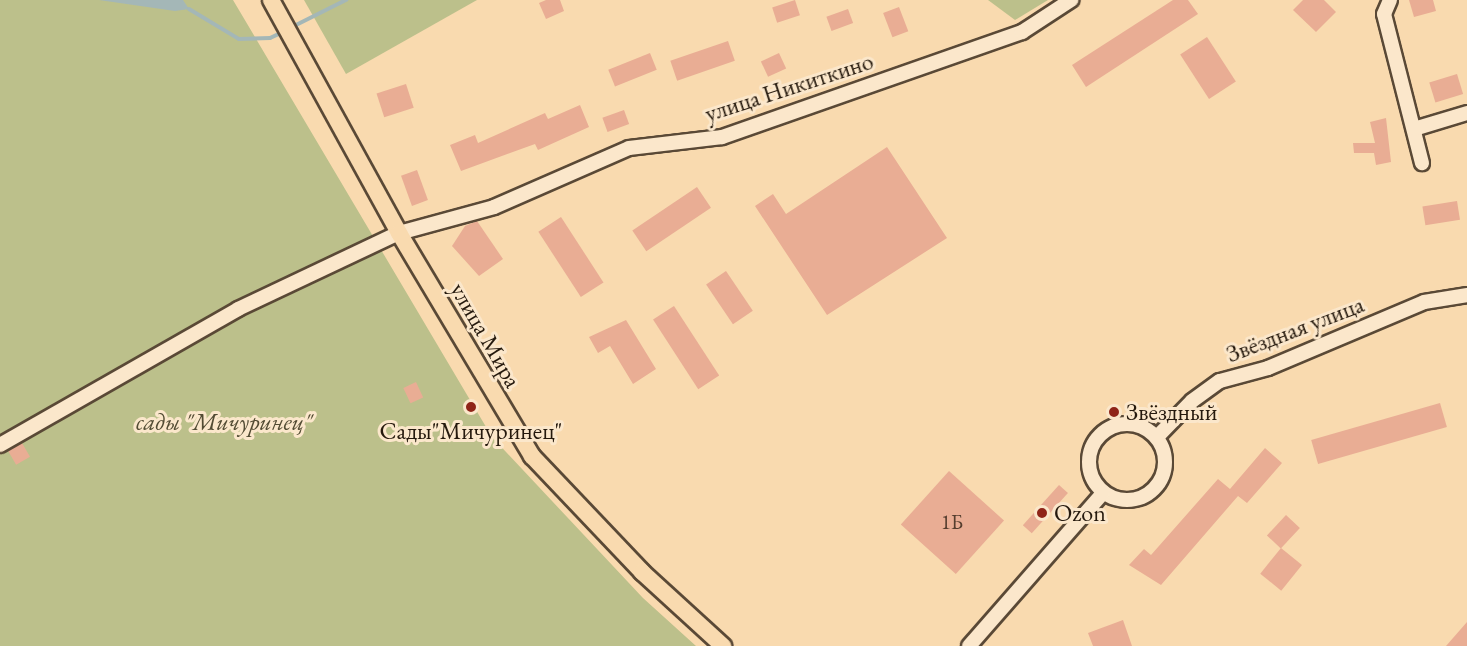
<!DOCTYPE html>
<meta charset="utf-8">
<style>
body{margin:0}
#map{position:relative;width:1467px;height:646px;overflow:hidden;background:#f9daaf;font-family:"EB Garamond",serif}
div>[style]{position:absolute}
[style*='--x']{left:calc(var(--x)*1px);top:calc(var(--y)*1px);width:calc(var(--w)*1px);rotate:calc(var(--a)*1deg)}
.green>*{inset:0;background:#bcc08b}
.water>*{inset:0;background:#a4b7b7}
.stream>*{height:4px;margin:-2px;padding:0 2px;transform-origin:2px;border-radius:2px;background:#a4b7b7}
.building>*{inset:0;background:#e9ad94;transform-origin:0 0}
.roads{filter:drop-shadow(2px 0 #5a4936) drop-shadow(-2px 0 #5a4936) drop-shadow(0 2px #5a4936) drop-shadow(0 -2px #5a4936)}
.minor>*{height:14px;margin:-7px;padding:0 7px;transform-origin:7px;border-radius:7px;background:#fbe7cb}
.minor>.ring{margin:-7px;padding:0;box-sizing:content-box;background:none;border:14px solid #fbe7cb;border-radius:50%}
.major>*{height:16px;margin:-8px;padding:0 8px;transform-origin:8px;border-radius:8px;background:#f9daaf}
.dots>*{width:16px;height:16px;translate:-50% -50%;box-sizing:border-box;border:3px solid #fbe7cb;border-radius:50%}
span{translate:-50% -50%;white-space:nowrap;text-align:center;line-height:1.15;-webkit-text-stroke:6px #fbe7cb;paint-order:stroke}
.number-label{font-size:21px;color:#563e2f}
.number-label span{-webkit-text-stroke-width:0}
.street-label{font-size:24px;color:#25190d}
.poi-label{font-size:24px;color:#25190d}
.left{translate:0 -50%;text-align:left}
.park-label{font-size:24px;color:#524b33;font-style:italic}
</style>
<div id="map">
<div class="green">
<div style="clip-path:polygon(0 0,233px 0,492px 437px,643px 598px,696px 646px,0 646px)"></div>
<div style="clip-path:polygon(304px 0,477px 0,346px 74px)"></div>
<div style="clip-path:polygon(988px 0,1048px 0,1015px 20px)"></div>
</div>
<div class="water">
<div style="clip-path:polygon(99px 0,183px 0,189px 9px,175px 11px)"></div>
</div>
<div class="stream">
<div style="--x:189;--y:9;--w:58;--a:31"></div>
<div style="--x:239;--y:39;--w:31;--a:-2"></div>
<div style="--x:270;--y:38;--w:14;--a:-25"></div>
<div style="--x:290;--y:28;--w:63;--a:-26.6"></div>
</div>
<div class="building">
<div style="clip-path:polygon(546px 0,560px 0,564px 11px,546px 19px,539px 3px)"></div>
<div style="left:795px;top:0;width:16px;height:24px;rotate:72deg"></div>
<div style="clip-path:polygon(1173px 0,1188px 0,1198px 14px,1086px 87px,1072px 65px)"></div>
<div style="clip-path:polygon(1303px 0,1324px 0,1336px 12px,1316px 32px,1293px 10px)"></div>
<div style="clip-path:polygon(1409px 0,1433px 0,1436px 11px,1414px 17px)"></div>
<div style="left:899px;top:7px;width:26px;height:17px;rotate:69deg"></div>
<div style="left:848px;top:9px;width:15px;height:23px;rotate:70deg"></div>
<div style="left:1207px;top:37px;width:53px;height:32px;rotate:57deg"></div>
<div style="left:728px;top:41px;width:21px;height:61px;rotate:71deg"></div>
<div style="left:650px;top:53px;width:18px;height:45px;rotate:68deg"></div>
<div style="left:779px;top:53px;width:17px;height:20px;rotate:65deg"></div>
<div style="left:1457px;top:74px;width:21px;height:29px;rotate:73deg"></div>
<div style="left:406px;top:84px;width:25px;height:31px;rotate:72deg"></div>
<div style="clip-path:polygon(580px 105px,589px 127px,538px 150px,535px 144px,461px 171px,450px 145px,475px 135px,478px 143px,545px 113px,548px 119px)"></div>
<div style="left:624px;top:110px;width:15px;height:23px;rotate:70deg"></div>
<div style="clip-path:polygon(1386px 118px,1391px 162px,1376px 165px,1374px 153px,1354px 153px,1353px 143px,1375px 143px,1370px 122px)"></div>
<div style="clip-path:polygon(887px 147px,947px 238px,827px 315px,755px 206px,773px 194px,786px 214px)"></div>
<div style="left:417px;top:170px;width:32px;height:17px;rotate:70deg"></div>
<div style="left:697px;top:187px;width:25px;height:78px;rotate:56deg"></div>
<div style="left:1457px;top:201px;width:19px;height:35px;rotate:81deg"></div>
<div style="left:561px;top:217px;width:78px;height:27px;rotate:57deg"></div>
<div style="clip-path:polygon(477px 221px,503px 259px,479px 276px,452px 246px,465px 226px)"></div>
<div style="left:726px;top:271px;width:48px;height:24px;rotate:56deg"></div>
<div style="left:674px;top:306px;width:83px;height:25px;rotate:57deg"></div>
<div style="clip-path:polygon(626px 320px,656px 369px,633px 384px,610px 346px,598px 353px,589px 337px)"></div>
<div style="left:416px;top:382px;width:17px;height:14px;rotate:65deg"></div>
<div style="left:1440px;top:403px;width:25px;height:134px;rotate:74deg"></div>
<div style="left:22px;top:443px;width:16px;height:16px;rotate:60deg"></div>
<div style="clip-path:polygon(1265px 448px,1282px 463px,1247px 503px,1238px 496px,1161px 585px,1129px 565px,1144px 549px,1151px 555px,1218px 479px,1230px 489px)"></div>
<div style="left:949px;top:471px;width:74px;height:72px;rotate:42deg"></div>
<div style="left:1059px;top:485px;width:12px;height:54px;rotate:42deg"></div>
<div style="left:1286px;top:515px;width:19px;height:28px;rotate:43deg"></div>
<div style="left:1281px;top:548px;width:27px;height:33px;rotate:39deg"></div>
<div style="clip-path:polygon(1123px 620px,1132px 646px,1093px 646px,1088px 633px)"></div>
<div style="clip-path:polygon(1467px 622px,1467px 646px,1446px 646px)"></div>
</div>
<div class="roads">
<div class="minor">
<div style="--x:1390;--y:0;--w:15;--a:113"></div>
<div style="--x:1384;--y:14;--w:154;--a:75.7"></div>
<div style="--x:1414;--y:129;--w:55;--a:-16.8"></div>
<div class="ring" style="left:1089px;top:424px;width:62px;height:62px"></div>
<div style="--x:1157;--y:437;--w:50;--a:-45.8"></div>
<div style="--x:1192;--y:401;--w:34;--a:-36"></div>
<div style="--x:1220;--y:381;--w:50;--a:-15.2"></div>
<div style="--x:1268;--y:368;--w:169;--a:-22.9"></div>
<div style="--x:1424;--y:302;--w:44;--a:-9.2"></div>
<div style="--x:0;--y:445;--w:274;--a:-29.7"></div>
<div style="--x:238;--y:309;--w:178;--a:-25.3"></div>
<div style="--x:399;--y:233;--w:98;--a:-15.3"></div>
<div style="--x:494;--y:207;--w:147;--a:-23.6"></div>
<div style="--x:629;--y:148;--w:94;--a:-6.7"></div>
<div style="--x:722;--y:137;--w:318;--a:-19.3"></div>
<div style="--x:1022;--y:32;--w:59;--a:-33.1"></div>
<div style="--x:969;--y:646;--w:203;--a:-48.8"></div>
</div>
<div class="major">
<div style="--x:271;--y:0;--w:266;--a:61.2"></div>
<div style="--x:399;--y:233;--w:260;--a:59.2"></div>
<div style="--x:532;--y:456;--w:160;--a:46.5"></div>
<div style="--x:642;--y:572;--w:110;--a:42.4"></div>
</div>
</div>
<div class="dots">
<div style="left:471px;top:407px;background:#8f2418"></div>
<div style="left:1114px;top:412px;background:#8f2418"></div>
<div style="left:1042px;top:513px;background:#8f2418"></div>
</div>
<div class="number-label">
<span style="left:952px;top:522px">1Б</span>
</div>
<div class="street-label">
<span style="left:789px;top:87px;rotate:-18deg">улица Никиткино</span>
<span style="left:1295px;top:329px;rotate:-21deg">Звёздная улица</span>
<span style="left:486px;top:335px;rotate:60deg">улица Мира</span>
</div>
<div class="poi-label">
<span class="left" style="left:1126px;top:412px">Звёздный</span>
<span style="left:471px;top:431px">Сады"Мичуринец"</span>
<span class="left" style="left:1054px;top:513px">Ozon</span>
</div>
<div class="park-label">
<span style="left:224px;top:422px">сады "Мичуринец"</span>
</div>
</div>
